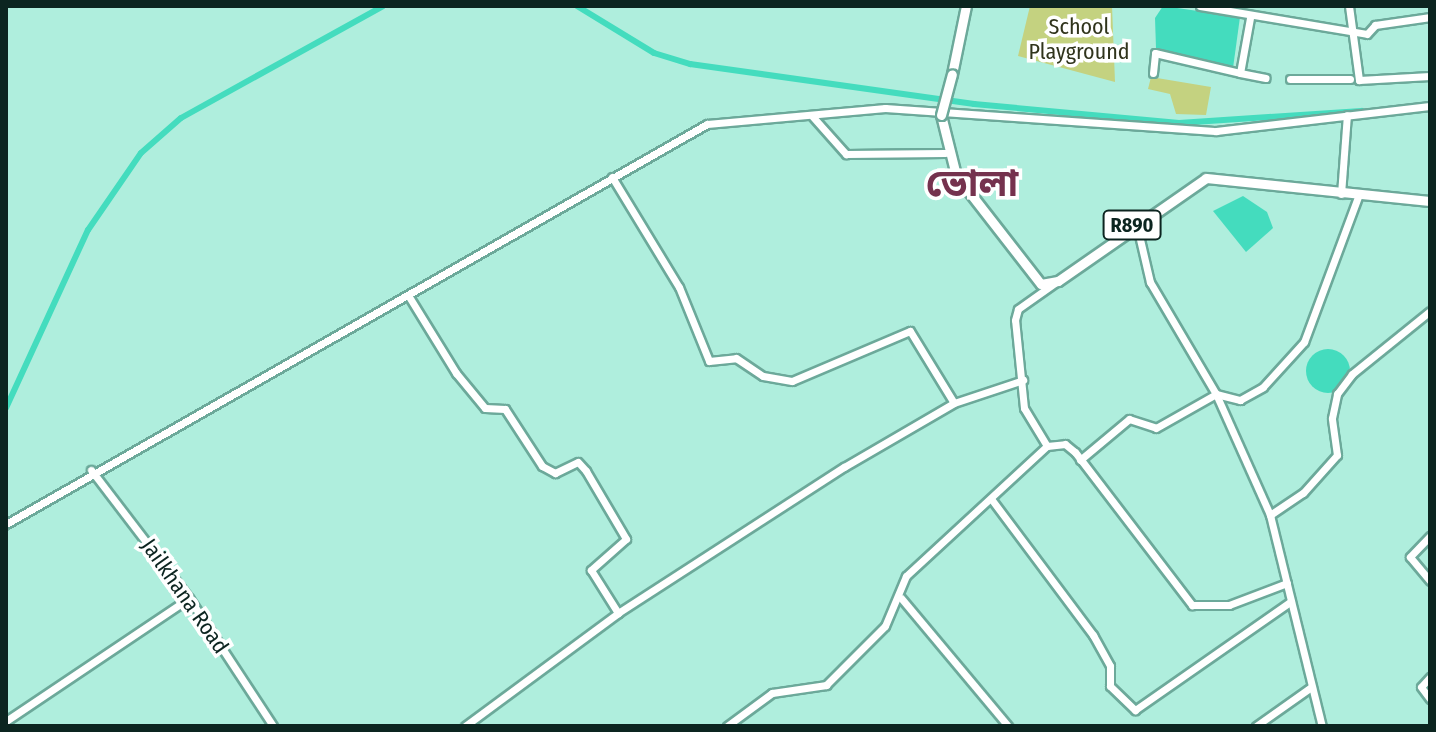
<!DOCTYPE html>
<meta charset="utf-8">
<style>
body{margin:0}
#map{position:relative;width:1436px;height:732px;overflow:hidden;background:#afeedd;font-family:"Fira Sans Condensed","Noto Sans Bengali",sans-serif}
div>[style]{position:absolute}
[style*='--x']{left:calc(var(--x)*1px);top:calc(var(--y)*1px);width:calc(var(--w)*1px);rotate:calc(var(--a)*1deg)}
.green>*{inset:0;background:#c4d280}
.water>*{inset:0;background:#44dcbe}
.round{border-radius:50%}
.canal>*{height:6px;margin:-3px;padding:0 3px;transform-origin:3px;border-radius:3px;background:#44dcbe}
.roads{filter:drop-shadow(2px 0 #6ca99a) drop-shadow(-2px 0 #6ca99a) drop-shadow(0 2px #6ca99a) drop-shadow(0 -2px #6ca99a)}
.minor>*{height:7px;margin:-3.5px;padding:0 3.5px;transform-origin:3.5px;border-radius:3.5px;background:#fff}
.major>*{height:9px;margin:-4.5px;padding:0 4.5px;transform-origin:4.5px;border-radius:4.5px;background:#fff}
.bridges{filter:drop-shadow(2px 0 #6ca99a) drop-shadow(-2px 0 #6ca99a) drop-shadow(0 2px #6ca99a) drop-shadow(0 -2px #6ca99a)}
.major-bridge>*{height:9px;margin:-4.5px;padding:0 4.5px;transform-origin:4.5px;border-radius:4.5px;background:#fff}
span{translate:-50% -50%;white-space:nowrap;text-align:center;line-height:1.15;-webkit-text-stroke:7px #fff;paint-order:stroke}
.shield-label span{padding:2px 6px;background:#fff;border:2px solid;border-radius:6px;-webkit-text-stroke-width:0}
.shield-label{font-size:20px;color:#0c2520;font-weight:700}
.park-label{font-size:22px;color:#30341c}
.street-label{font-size:22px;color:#0c2520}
.town-label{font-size:38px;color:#75324e;font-weight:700}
.frame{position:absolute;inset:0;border:8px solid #0c2520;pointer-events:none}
</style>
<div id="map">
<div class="green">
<div style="clip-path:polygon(1030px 6px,1112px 6px,1115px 82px,1018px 56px)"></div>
<div style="clip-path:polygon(1151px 77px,1211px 87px,1206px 115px,1176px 114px,1170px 94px,1148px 89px)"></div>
</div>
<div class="water">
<div style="clip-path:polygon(1163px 6px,1240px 17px,1233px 68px,1156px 48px,1155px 18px)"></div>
<div style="clip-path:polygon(1243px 196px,1267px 212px,1273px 228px,1246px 252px,1213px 211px)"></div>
<div class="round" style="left:1306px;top:349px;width:44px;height:44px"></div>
</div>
<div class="canal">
<div style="--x:577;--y:6;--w:90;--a:31.4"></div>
<div style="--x:654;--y:53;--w:38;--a:17"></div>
<div style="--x:690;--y:64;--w:287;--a:8"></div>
<div style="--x:974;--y:104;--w:206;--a:5.3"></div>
<div style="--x:1179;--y:123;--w:183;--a:-3.8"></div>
<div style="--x:6;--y:408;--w:196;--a:-65.3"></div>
<div style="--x:88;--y:230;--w:93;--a:-55.5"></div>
<div style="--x:141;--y:153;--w:53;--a:-41.2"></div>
<div style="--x:181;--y:118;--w:231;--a:-29"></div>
</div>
<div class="roads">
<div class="minor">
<div style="--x:1200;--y:6;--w:169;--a:9.5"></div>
<div style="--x:1367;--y:34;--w:12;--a:-48"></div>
<div style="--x:1375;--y:25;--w:56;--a:-8.3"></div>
<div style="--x:1349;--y:6;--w:75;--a:82.3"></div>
<div style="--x:1359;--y:80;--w:71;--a:-3.2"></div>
<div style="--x:1153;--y:73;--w:20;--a:-84"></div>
<div style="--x:1155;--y:53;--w:87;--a:13.2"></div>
<div style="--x:1240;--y:73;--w:56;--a:-79.7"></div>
<div style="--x:1240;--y:73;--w:26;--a:11"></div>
<div style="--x:1290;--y:79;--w:60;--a:0"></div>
<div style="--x:813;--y:117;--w:50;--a:48.3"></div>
<div style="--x:846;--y:154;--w:99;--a:-0.6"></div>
<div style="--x:612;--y:177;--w:129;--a:58.7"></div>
<div style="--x:679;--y:287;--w:80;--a:67.9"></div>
<div style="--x:709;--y:361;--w:27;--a:-6"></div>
<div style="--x:736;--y:358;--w:32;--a:34"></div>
<div style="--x:763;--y:376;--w:29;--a:10"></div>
<div style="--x:792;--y:381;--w:128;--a:-23"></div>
<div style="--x:910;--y:331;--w:84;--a:58.6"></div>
<div style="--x:1341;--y:194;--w:79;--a:-85.7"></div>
<div style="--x:1136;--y:222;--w:62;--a:76.9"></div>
<div style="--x:1150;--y:282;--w:130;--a:59.5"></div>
<div style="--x:1216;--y:394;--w:133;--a:65.9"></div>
<div style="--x:1270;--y:515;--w:217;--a:76.2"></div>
<div style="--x:408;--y:295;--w:92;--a:58.4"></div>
<div style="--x:456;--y:373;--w:45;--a:50.4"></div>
<div style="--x:485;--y:408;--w:20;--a:3"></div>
<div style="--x:505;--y:409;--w:68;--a:57"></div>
<div style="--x:542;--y:466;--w:15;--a:28"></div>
<div style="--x:555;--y:473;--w:25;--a:-26"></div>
<div style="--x:578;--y:462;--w:12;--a:48"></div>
<div style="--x:586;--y:471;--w:79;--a:59.5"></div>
<div style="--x:626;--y:539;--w:47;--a:138.5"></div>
<div style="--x:591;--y:570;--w:51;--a:57.9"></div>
<div style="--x:1047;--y:446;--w:18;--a:-6"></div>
<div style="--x:1065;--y:444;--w:13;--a:39"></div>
<div style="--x:1075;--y:452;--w:193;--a:52.6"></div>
<div style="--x:1192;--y:605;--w:37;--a:0"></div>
<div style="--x:1229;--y:605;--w:62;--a:-20.8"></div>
<div style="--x:1080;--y:460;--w:64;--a:-39.9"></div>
<div style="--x:1129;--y:419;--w:28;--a:18"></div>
<div style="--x:1156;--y:428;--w:69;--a:-29.5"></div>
<div style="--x:1216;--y:394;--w:25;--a:14"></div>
<div style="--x:1240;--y:400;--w:26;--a:-29"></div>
<div style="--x:1263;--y:387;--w:61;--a:-47.7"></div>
<div style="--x:1304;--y:342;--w:155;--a:-69.6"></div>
<div style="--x:91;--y:470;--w:161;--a:52.6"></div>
<div style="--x:189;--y:598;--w:153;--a:56.7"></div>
<div style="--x:992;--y:500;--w:169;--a:53.2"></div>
<div style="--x:1093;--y:635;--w:35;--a:61"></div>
<div style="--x:1110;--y:666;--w:20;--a:90"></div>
<div style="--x:1110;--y:686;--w:35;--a:44"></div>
<div style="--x:1135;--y:710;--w:190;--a:-34.9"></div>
<div style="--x:1270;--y:515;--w:40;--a:-34"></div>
<div style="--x:1303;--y:493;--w:51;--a:-48.2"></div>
<div style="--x:1337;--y:455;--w:37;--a:-98"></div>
<div style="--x:1332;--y:418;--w:25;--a:-78"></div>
<div style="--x:1337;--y:394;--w:25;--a:-53"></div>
<div style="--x:1352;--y:374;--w:100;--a:-38.9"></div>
<div style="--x:6;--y:524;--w:807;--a:-29.71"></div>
<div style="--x:707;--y:124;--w:179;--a:-5.1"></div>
<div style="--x:885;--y:108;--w:332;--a:4"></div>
<div style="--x:1216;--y:131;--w:215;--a:-6.7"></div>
<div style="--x:1430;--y:536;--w:29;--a:134"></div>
<div style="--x:1410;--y:557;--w:31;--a:50"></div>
<div style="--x:901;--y:598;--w:167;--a:50.1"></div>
<div style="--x:1430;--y:677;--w:13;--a:132"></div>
<div style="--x:1421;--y:687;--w:15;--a:53"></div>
<div style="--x:6;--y:721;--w:220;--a:-33.9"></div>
<div style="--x:465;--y:726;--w:190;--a:-36.4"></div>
<div style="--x:618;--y:613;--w:269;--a:-32.9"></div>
<div style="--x:844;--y:467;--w:127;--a:-30.2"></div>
<div style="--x:954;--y:403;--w:73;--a:-18.4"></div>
<div style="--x:727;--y:726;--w:56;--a:-36.3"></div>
<div style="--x:772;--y:693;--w:55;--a:-8.4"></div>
<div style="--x:826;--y:685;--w:83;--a:-45"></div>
<div style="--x:885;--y:626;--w:54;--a:-67.2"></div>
<div style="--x:906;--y:576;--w:192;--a:-42.7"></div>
<div style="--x:1047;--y:446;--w:44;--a:-121.2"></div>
<div style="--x:1024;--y:408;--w:88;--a:-95.8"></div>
<div style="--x:1015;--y:320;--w:11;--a:-75"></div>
<div style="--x:1018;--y:309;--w:47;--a:-35.4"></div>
<div style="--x:1256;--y:726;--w:67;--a:-35.3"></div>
</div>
<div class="major">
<div style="--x:952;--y:74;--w:69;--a:-78.4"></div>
<div style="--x:941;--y:115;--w:62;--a:76"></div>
<div style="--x:956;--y:175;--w:138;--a:52.1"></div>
<div style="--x:1041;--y:284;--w:17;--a:-10"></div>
<div style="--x:1058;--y:281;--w:180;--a:-34.8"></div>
<div style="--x:1206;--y:178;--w:225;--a:5.9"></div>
</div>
</div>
<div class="bridges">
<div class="major-bridge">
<div style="--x:941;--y:115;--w:42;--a:-75"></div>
</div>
</div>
<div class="shield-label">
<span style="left:1132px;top:225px">R890</span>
</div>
<div class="park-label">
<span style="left:1079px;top:39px">School<br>Playground</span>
</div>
<div class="street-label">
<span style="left:185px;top:596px;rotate:55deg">Jailkhana Road</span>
</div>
<div class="town-label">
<span style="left:972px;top:184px">ভোলা</span>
</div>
<div class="frame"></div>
</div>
